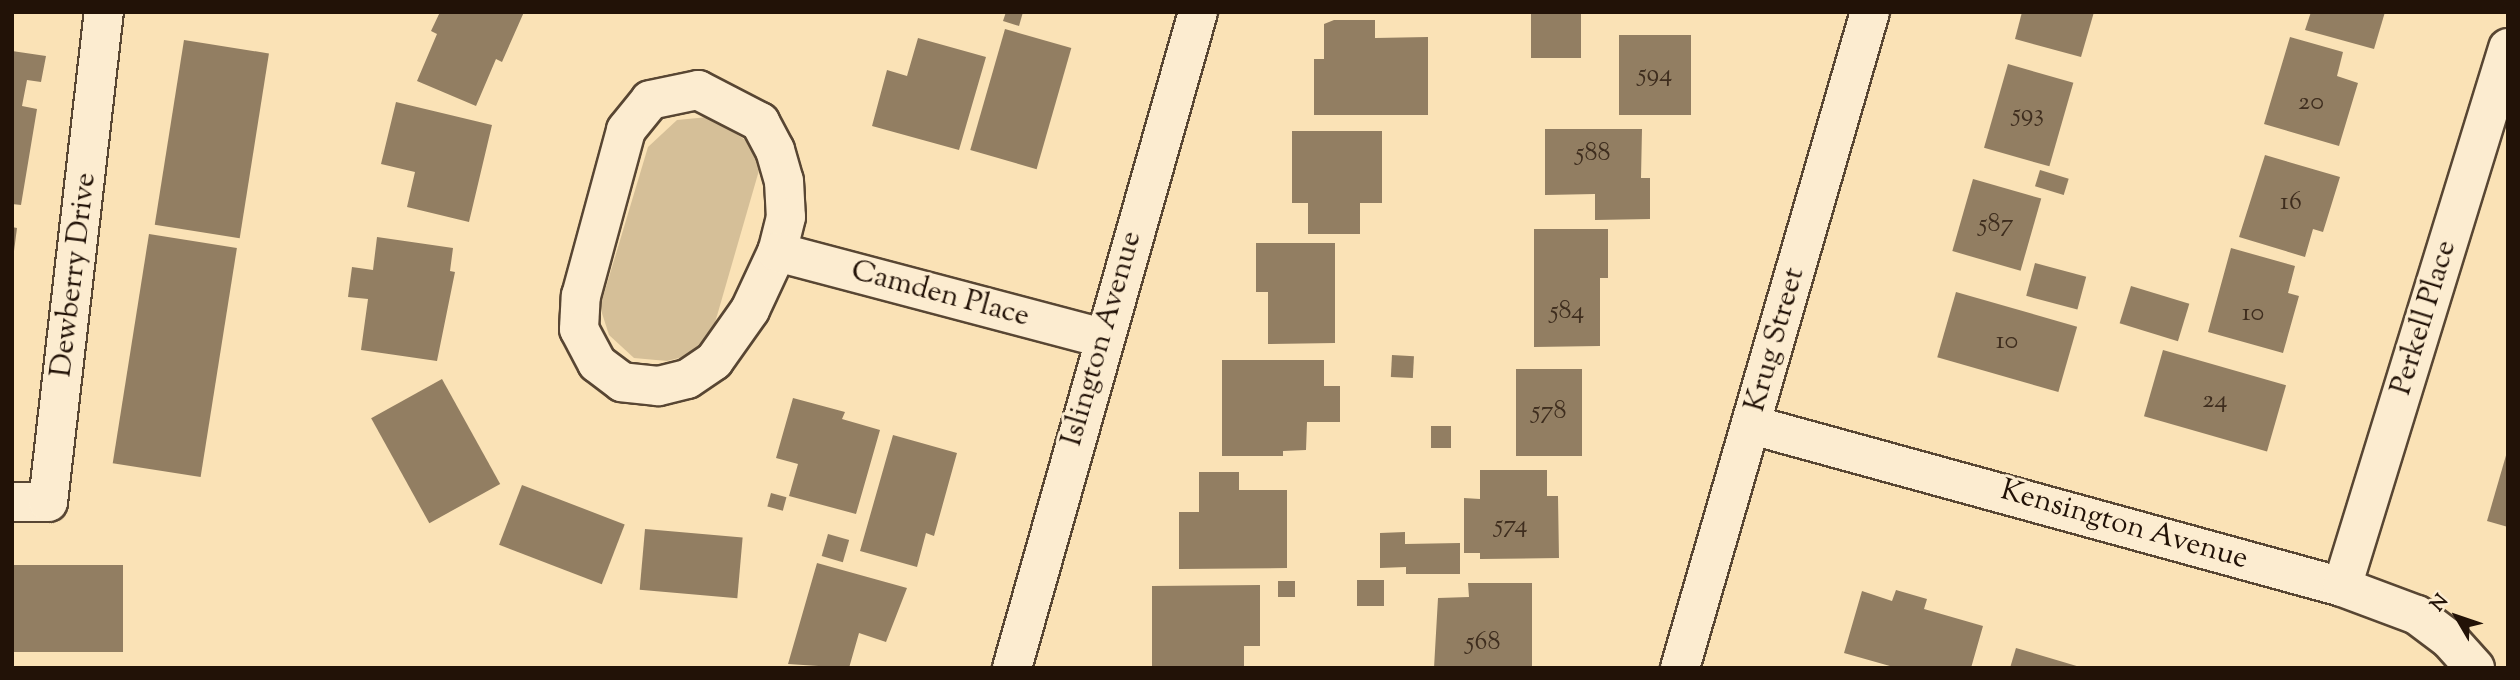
<!DOCTYPE html>
<style>
body{margin:0}
#map{position:relative;width:2520px;height:680px;overflow:hidden;background:#fae2b6;font-family:"Sorts Mill Goudy",serif}
div>[style]{position:absolute}
[style*='--x']{left:calc(var(--x)*1px);top:calc(var(--y)*1px);width:calc(var(--w)*1px);rotate:calc(var(--a)*1deg)}
.green>*{inset:0;background:#d5bf98}
.building>*{inset:0;background:#927e62;transform-origin:0 0}
.roads{filter:drop-shadow(2px 0 #584633) drop-shadow(-2px 0 #584633) drop-shadow(0 2px #584633) drop-shadow(0 -2px #584633)}
.street>*{height:38px;margin:-19px;padding:0 19px;transform-origin:19px;border-radius:19px;background:#fcecd0}
.secondary>*{height:38px;margin:-19px;padding:0 19px;transform-origin:19px;border-radius:19px;background:#fcecd0}
span{translate:-50% -50%;white-space:nowrap;text-align:center;line-height:1.15;-webkit-text-stroke:6px #fcecd0;paint-order:stroke}
.number-label{font-size:26px;color:#3e2d1e}
.number-label span{-webkit-text-stroke-width:0}
.street-label{font-size:30px;color:#221207}
.frame{position:absolute;inset:0;border:14px solid #221207;pointer-events:none}
.north{position:absolute;left:2422px;top:582px;width:70px;height:70px;-webkit-text-stroke:5px #fcecd0;paint-order:stroke;rotate:309deg;font-size:19px;font-weight:700;line-height:28px;text-align:center;color:#221207}
.north::after{content:'';display:block;margin:auto;width:24px;height:32px;background:#221207;clip-path:polygon(50% 0,100% 100%,50% 72%,0 100%)}
</style>
<div id="map">
<div class="green">
<div style="clip-path:polygon(708px 117px,749px 142px,760px 167px,710px 340px,687px 356px,667px 361px,634px 358px,609px 335px,600px 307px,648px 147px,677px 120px)"></div>
</div>
<div class="building">
<div style="clip-path:polygon(440px 12px,524px 12px,502px 62px,496px 59px,476px 106px,417px 81px,437px 34px,431px 31px)"></div>
<div style="clip-path:polygon(1006px 12px,1023px 12px,1019px 26px,1003px 21px)"></div>
<div style="left:1531px;top:12px;width:50px;height:46px"></div>
<div style="clip-path:polygon(2022px 12px,2094px 12px,2081px 57px,2015px 39px)"></div>
<div style="clip-path:polygon(2311px 12px,2385px 12px,2374px 49px,2305px 30px)"></div>
<div style="clip-path:polygon(1334px 20px,1375px 20px,1375px 38px,1428px 37px,1428px 115px,1314px 115px,1314px 59px,1324px 59px,1324px 24px)"></div>
<div style="left:1005px;top:29px;width:69px;height:126px;rotate:16deg"></div>
<div style="left:1619px;top:35px;width:72px;height:80px"></div>
<div style="clip-path:polygon(2290px 37px,2343px 52px,2337px 76px,2358px 83px,2339px 146px,2264px 124px)"></div>
<div style="clip-path:polygon(918px 38px,986px 57px,959px 150px,872px 126px,887px 70px,907px 76px)"></div>
<div style="left:184px;top:40px;width:86px;height:187px;rotate:9deg"></div>
<div style="clip-path:polygon(12px 51px,46px 56px,41px 82px,27px 80px,22px 106px,37px 109px,21px 205px,12px 204px)"></div>
<div style="left:2008px;top:64px;width:68px;height:87px;rotate:16deg"></div>
<div style="clip-path:polygon(396px 102px,492px 125px,469px 222px,407px 207px,415px 172px,381px 164px)"></div>
<div style="clip-path:polygon(1545px 129px,1642px 129px,1641px 178px,1650px 178px,1650px 219px,1595px 220px,1595px 194px,1545px 195px)"></div>
<div style="clip-path:polygon(1292px 131px,1382px 131px,1382px 203px,1360px 203px,1360px 234px,1308px 234px,1308px 203px,1292px 203px)"></div>
<div style="clip-path:polygon(2265px 155px,2340px 177px,2323px 232px,2313px 229px,2305px 257px,2239px 237px)"></div>
<div style="left:2040px;top:170px;width:30px;height:17px;rotate:17deg"></div>
<div style="left:1973px;top:179px;width:71px;height:75px;rotate:16deg"></div>
<div style="clip-path:polygon(12px 227px,17px 228px,14px 251px,12px 251px)"></div>
<div style="clip-path:polygon(1534px 229px,1608px 229px,1608px 278px,1600px 278px,1600px 346px,1534px 347px)"></div>
<div style="left:149px;top:234px;width:89px;height:232px;rotate:9deg"></div>
<div style="clip-path:polygon(377px 237px,453px 248px,450px 271px,455px 272px,437px 361px,361px 350px,368px 299px,348px 297px,352px 267px,373px 270px)"></div>
<div style="clip-path:polygon(1256px 243px,1335px 243px,1335px 343px,1268px 344px,1268px 292px,1256px 292px)"></div>
<div style="clip-path:polygon(2231px 248px,2295px 266px,2288px 293px,2299px 296px,2283px 353px,2208px 332px)"></div>
<div style="left:2035px;top:263px;width:53px;height:34px;rotate:15deg"></div>
<div style="left:2131px;top:286px;width:61px;height:39px;rotate:17deg"></div>
<div style="left:1956px;top:292px;width:126px;height:68px;rotate:16deg"></div>
<div style="left:2163px;top:350px;width:128px;height:69px;rotate:16deg"></div>
<div style="left:1392px;top:355px;width:22px;height:22px;rotate:3deg"></div>
<div style="clip-path:polygon(1222px 360px,1324px 360px,1324px 386px,1340px 386px,1340px 422px,1307px 422px,1306px 450px,1283px 451px,1283px 456px,1222px 456px)"></div>
<div style="left:1516px;top:369px;width:66px;height:87px"></div>
<div style="left:442px;top:379px;width:120px;height:81px;rotate:61deg"></div>
<div style="clip-path:polygon(793px 398px,845px 412px,842px 419px,880px 430px,856px 514px,789px 496px,798px 464px,776px 458px)"></div>
<div style="left:1431px;top:426px;width:20px;height:22px"></div>
<div style="clip-path:polygon(893px 435px,957px 453px,934px 536px,926px 533px,917px 567px,860px 551px)"></div>
<div style="clip-path:polygon(2507px 452px,2508px 452px,2508px 527px,2487px 521px)"></div>
<div style="clip-path:polygon(1480px 470px,1547px 470px,1547px 496px,1558px 496px,1559px 558px,1480px 559px,1480px 553px,1464px 553px,1464px 498px,1480px 499px)"></div>
<div style="clip-path:polygon(1199px 472px,1239px 472px,1239px 490px,1287px 490px,1287px 568px,1179px 569px,1179px 512px,1199px 512px)"></div>
<div style="left:522px;top:485px;width:110px;height:64px;rotate:21deg"></div>
<div style="left:771px;top:493px;width:16px;height:14px;rotate:15deg"></div>
<div style="left:645px;top:529px;width:98px;height:61px;rotate:5deg"></div>
<div style="clip-path:polygon(1405px 532px,1405px 544px,1460px 543px,1460px 574px,1406px 574px,1406px 567px,1380px 568px,1380px 533px)"></div>
<div style="left:828px;top:534px;width:22px;height:23px;rotate:16deg"></div>
<div style="clip-path:polygon(817px 563px,907px 588px,886px 642px,859px 633px,849px 668px,788px 664px)"></div>
<div style="left:12px;top:565px;width:111px;height:87px"></div>
<div style="left:1357px;top:580px;width:27px;height:26px"></div>
<div style="left:1278px;top:581px;width:17px;height:16px"></div>
<div style="clip-path:polygon(1468px 583px,1532px 583px,1532px 668px,1434px 668px,1438px 598px,1469px 597px)"></div>
<div style="clip-path:polygon(1260px 585px,1260px 646px,1244px 646px,1244px 668px,1152px 668px,1152px 586px)"></div>
<div style="clip-path:polygon(1896px 590px,1927px 599px,1924px 609px,1983px 626px,1971px 668px,1897px 668px,1844px 653px,1862px 591px,1892px 601px)"></div>
<div style="clip-path:polygon(2016px 648px,2080px 667px,2080px 668px,2010px 668px)"></div>
</div>
<div class="roads">
<div class="street">
<div style="--x:698;--y:90;--w:70;--a:27.3"></div>
<div style="--x:760;--y:122;--w:32;--a:62"></div>
<div style="--x:775;--y:150;--w:32;--a:74"></div>
<div style="--x:784;--y:181;--w:36;--a:87"></div>
<div style="--x:786;--y:217;--w:36;--a:104"></div>
<div style="--x:777;--y:252;--w:64;--a:115"></div>
<div style="--x:750;--y:310;--w:62;--a:125.2"></div>
<div style="--x:714;--y:361;--w:32;--a:146"></div>
<div style="--x:687;--y:379;--w:30;--a:166"></div>
<div style="--x:658;--y:386;--w:36;--a:-174"></div>
<div style="--x:622;--y:382;--w:31;--a:-143"></div>
<div style="--x:597;--y:363;--w:38;--a:-118"></div>
<div style="--x:579;--y:329;--w:33;--a:-87"></div>
<div style="--x:581;--y:296;--w:172;--a:-74.8"></div>
<div style="--x:626;--y:130;--w:38;--a:-51"></div>
<div style="--x:650;--y:100;--w:49;--a:-11.8"></div>
<div style="--x:777;--y:252;--w:336;--a:14.8"></div>
<div style="--x:1752;--y:425;--w:612;--a:15.35"></div>
<div style="--x:2342;--y:587;--w:80;--a:20.5"></div>
<div style="--x:2417;--y:615;--w:40;--a:37"></div>
<div style="--x:2449;--y:639;--w:39;--a:48"></div>
<div style="--x:12;--y:502;--w:36;--a:0"></div>
<div style="--x:48;--y:502;--w:493;--a:-83.5"></div>
<div style="--x:2342;--y:587;--w:564;--a:-72.88"></div>
<div style="--x:1012;--y:668;--w:682;--a:-74.17"></div>
</div>
<div class="secondary">
<div style="--x:1680;--y:668;--w:683;--a:-73.85"></div>
</div>
</div>
<div class="number-label">
<span style="left:1655px;top:75px">594</span>
<span style="left:2311px;top:103px">20</span>
<span style="left:2028px;top:115px">593</span>
<span style="left:1593px;top:154px">588</span>
<span style="left:2291px;top:203px">16</span>
<span style="left:1996px;top:225px">587</span>
<span style="left:1567px;top:312px">584</span>
<span style="left:2253px;top:314px">10</span>
<span style="left:2007px;top:342px">10</span>
<span style="left:2215px;top:401px">24</span>
<span style="left:1549px;top:412px">578</span>
<span style="left:1511px;top:526px">574</span>
<span style="left:1483px;top:643px">568</span>
</div>
<div class="street-label">
<span style="left:75px;top:275px;rotate:-83deg">Dewberry Drive</span>
<span style="left:940px;top:295px;rotate:15deg">Camden Place</span>
<span style="left:2425px;top:318px;rotate:-73deg">Perkell Place</span>
<span style="left:1103px;top:339px;rotate:-74deg">Islington Avenue</span>
<span style="left:1776px;top:340px;rotate:-74deg">Krug Street</span>
<span style="left:2124px;top:526px;rotate:16deg">Kensington Avenue</span>
</div>
<div class="frame"></div>
<div class="north">N</div>
</div>
